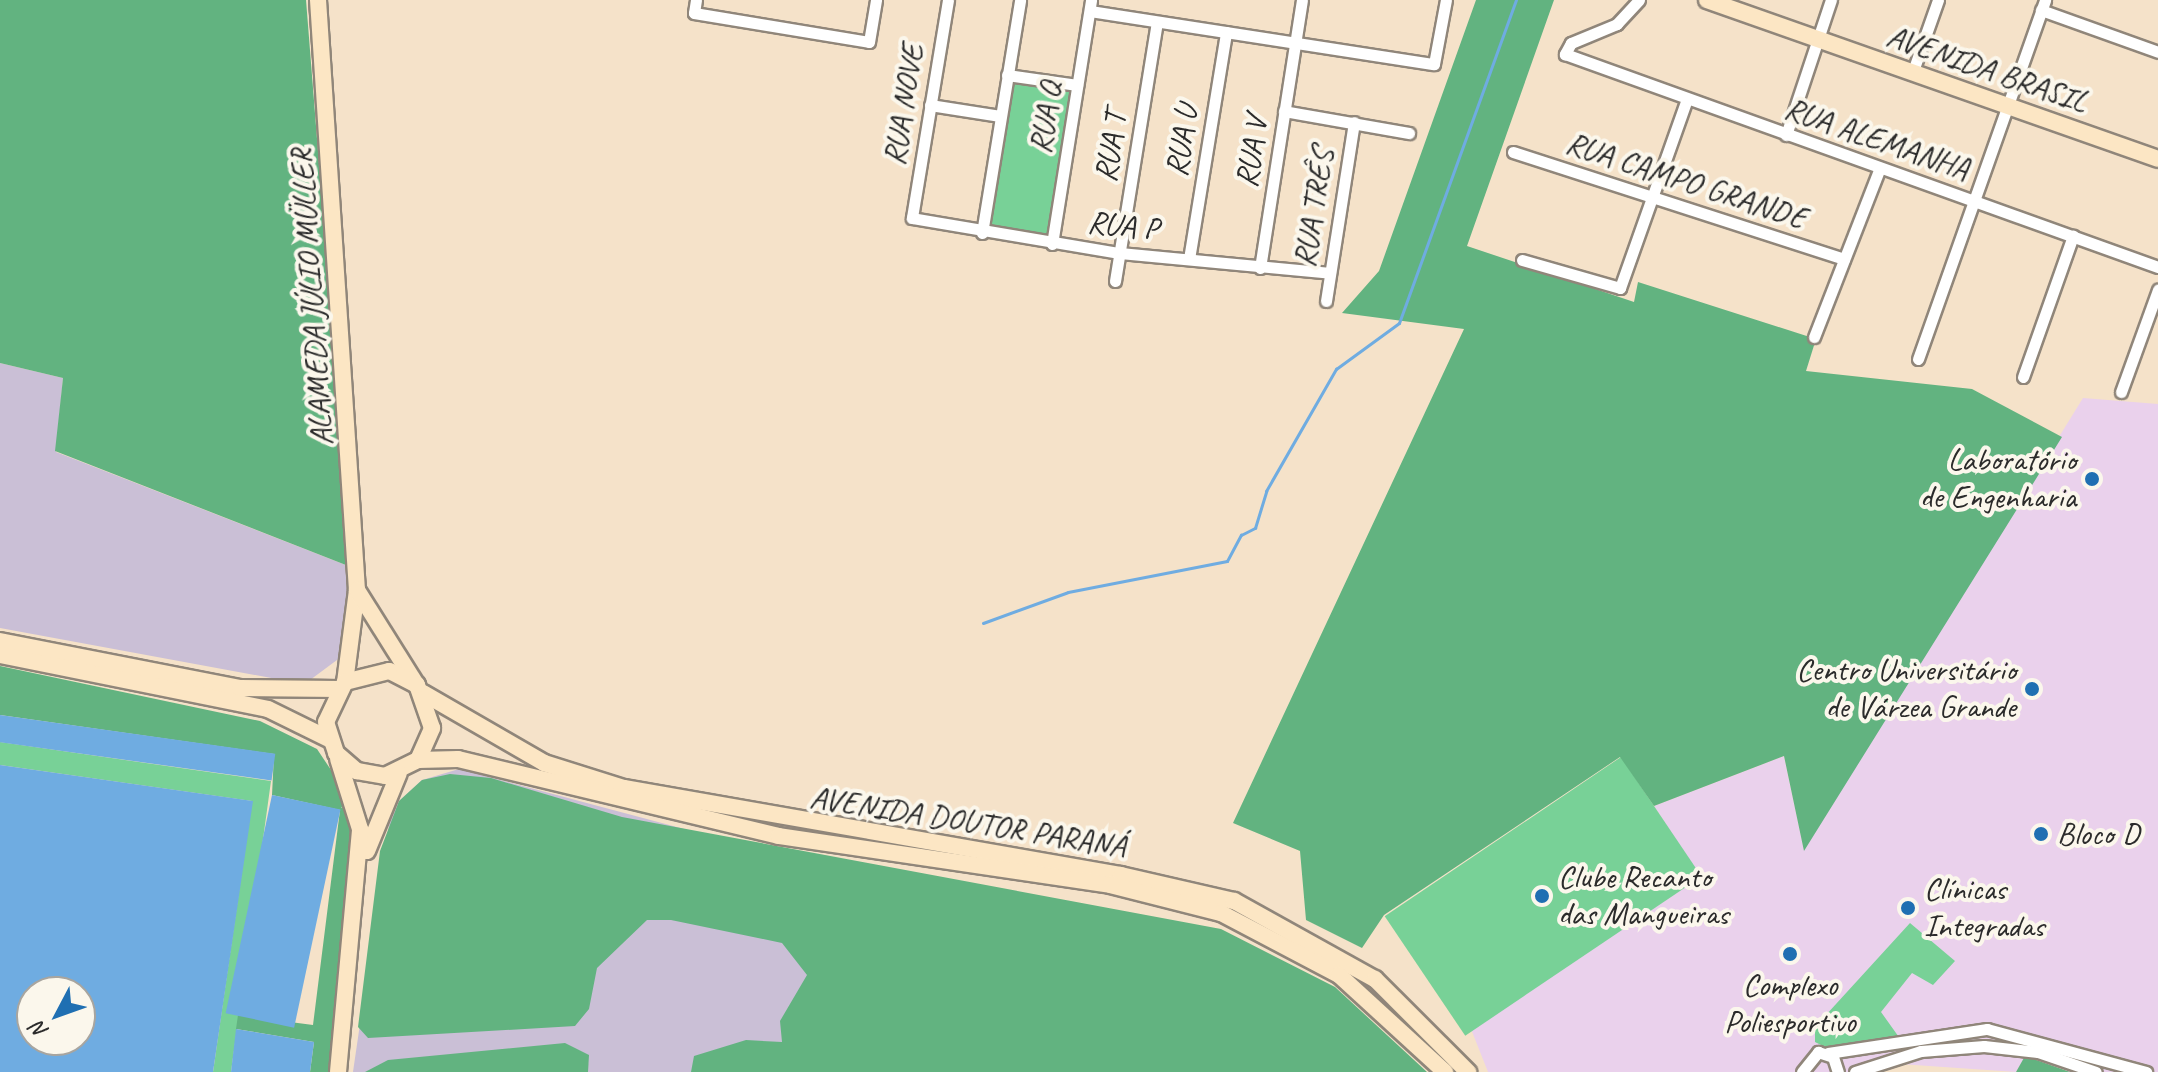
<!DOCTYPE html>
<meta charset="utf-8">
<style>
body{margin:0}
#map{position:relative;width:2158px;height:1072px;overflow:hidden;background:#f5e2c9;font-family:Caveat,sans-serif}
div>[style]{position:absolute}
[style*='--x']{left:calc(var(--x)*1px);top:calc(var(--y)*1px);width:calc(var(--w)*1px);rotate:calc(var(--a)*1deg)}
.built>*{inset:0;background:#ead1ec}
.industrial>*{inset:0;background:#cabfd6}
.green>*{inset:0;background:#78d197;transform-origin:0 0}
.forest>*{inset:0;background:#62b380}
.water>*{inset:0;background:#6face1;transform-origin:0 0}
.stream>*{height:3px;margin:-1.5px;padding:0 1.5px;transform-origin:1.5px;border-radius:1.5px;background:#6face1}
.roads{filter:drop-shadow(2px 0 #90867a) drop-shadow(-2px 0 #90867a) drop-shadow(0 2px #90867a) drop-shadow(0 -2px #90867a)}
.street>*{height:11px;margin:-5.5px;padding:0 5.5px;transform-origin:5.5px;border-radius:5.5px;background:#fff}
.secondary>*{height:16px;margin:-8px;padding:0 8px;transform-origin:8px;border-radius:8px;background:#fce6c4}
.dots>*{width:22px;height:22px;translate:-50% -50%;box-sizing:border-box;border:4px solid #fbf7ec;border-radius:50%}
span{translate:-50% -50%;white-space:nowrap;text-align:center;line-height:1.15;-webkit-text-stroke:8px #fbf7ec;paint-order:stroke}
.street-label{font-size:32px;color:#2b2b2b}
.poi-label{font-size:32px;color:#2b2b2b}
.right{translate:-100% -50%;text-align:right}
.left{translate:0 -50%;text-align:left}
.north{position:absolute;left:16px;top:976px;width:80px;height:80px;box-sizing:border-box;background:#fbf7ec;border:2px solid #a8a59f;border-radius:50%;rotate:229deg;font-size:22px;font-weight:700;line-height:32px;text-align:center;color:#2b2b2b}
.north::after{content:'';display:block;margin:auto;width:28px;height:36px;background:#1f6fb2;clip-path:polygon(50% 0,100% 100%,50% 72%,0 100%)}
</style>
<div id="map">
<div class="built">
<div style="clip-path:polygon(2083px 398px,2158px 404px,2158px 1072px,2070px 1072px,2026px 1056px,2016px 1072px,1900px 1064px,1874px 1072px,1488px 1072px,1471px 1029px,1700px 877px,1654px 806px,1784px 756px,1804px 850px)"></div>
</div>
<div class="industrial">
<div style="clip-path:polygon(0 363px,63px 378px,56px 452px,351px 567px,341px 657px,310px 680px,293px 682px,0 628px)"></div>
<div style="clip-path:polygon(459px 769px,688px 830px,939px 1072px,353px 1072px,389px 824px,399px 801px,422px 780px)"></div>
</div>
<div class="green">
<div style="left:1012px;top:78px;width:63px;height:155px;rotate:9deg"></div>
<div style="clip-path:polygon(0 742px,271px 781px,231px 1072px,213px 1072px,252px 801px,0 765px)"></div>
<div style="left:1621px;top:757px;width:144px;height:285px;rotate:56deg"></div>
<div style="clip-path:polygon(1910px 923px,1955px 961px,1933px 985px,1912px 973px,1881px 1012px,1901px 1040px,1827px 1048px,1815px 1042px,1815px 1027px)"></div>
</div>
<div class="forest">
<div style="clip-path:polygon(0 0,306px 0,351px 567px,55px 451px,63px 378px,0 363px)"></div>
<div style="clip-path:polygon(1476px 0,1554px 0,1467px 246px,1634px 302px,1638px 282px,1816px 339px,1806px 371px,1972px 389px,2062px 437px,1804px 851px,1784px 756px,1654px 806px,1620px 757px,1384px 915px,1362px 948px,1306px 920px,1300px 851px,1233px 823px,1464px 329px,1342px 313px,1379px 271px)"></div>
<div style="clip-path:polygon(0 666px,260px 721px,317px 749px,349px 797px,341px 808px,349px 804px,356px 843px,328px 1072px,310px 1072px,314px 1042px,236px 1029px,238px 1015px,313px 1025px,340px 810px,272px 795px,274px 754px,0 715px)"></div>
<div style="clip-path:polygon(450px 774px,491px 778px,622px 817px,1221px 929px,1335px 987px,1427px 1072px,691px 1072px,694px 1056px,746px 1040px,782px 1042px,780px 1021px,807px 975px,782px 943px,671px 920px,647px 920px,597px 968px,589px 1009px,575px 1026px,368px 1038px,358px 1027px,380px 851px,399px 801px,422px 780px)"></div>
<div style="clip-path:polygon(565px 1043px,589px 1055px,588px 1072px,365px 1072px,388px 1060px)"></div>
<div style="clip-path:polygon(2025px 1056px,2070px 1072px,2016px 1072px)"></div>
</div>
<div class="water">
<div style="left:0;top:715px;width:278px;height:27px;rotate:8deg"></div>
<div style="clip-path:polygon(evenodd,0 765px,253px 801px,213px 1072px,0 1072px,0 765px,32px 992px,80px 992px,80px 1040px,32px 1040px,32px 992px)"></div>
<div style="left:272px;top:795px;width:70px;height:223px;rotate:12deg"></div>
<div style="clip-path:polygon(236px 1029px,314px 1042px,310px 1072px,231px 1072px)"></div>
</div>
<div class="stream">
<div style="--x:983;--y:623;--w:90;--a:-20"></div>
<div style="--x:1068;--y:592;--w:162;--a:-11"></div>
<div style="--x:1227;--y:561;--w:30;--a:-62"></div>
<div style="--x:1241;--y:535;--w:16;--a:-27"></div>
<div style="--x:1255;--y:528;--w:39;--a:-73"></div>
<div style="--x:1266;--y:491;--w:141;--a:-60.2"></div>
<div style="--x:1336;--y:369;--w:78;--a:-36.1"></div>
<div style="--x:1399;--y:323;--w:344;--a:-70.1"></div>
</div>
<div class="roads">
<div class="street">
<div style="--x:696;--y:0;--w:13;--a:99"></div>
<div style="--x:694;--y:13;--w:177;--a:9.4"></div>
<div style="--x:869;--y:42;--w:43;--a:-80.5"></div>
<div style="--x:948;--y:0;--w:221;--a:99.4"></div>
<div style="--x:912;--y:218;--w:211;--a:9.6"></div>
<div style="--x:1120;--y:253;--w:211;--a:5.4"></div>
<div style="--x:1639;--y:0;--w:33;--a:133"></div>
<div style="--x:1617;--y:24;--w:50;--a:157.6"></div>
<div style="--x:1571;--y:43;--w:13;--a:119"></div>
<div style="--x:1565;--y:54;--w:630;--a:19.76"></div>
<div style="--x:2041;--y:10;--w:124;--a:19.7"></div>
<div style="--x:1090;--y:11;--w:348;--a:8.8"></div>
<div style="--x:1434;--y:64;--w:65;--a:-79.4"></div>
<div style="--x:1913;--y:71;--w:75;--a:-70.6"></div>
<div style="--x:1007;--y:75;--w:71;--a:8.1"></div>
<div style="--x:930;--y:105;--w:71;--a:8.9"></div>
<div style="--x:1284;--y:111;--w:127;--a:10"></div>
<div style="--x:1786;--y:135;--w:142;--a:-71.6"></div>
<div style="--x:1513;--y:152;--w:348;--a:17.9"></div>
<div style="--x:982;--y:233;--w:236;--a:-80.7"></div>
<div style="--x:1052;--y:244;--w:247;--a:-80.9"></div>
<div style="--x:1189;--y:259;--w:230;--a:-80.7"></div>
<div style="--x:1522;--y:260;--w:102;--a:15.9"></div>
<div style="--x:1620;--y:288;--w:197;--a:-70.5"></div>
<div style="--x:1260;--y:268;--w:271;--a:-81.1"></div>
<div style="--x:1115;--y:281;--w:262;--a:-80.8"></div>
<div style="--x:1326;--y:301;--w:181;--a:-81.1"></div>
<div style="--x:1814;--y:337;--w:179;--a:-68.7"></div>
<div style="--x:1918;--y:359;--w:381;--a:-70.5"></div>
<div style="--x:2023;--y:377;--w:150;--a:-70.5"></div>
<div style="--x:2121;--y:392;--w:109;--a:-70.1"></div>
<div style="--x:1828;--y:1053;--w:161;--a:-8.6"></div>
<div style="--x:1987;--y:1029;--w:165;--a:15.1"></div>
<div style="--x:1802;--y:1072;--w:26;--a:-51"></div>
<div style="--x:1818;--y:1052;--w:16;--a:18"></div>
<div style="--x:1833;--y:1057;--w:16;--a:72"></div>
<div style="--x:1855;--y:1072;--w:69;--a:-17.7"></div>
<div style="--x:1921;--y:1051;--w:63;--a:-4.5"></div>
<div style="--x:1984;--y:1046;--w:54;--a:6.3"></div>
<div style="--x:2038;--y:1052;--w:61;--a:19"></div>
</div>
<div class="secondary">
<div style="--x:318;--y:0;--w:591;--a:86.22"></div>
<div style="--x:357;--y:590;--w:93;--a:97.4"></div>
<div style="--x:1707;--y:0;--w:478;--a:19.4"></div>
<div style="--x:357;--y:590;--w:111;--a:57.9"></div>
<div style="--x:0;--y:641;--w:245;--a:11.1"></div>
<div style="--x:240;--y:688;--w:99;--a:0.6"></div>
<div style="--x:0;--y:655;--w:273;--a:11.4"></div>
<div style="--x:268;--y:709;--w:68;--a:26.2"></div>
<div style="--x:423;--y:693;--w:140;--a:30"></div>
<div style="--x:544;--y:763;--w:84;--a:17.4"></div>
<div style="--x:624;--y:788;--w:505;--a:9.93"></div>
<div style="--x:1121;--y:875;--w:116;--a:13"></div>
<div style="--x:1234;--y:901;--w:161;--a:29"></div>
<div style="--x:1375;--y:979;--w:132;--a:45"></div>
<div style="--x:418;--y:760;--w:35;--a:-66"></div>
<div style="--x:432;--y:728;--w:46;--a:-109.2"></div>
<div style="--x:417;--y:685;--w:31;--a:-153"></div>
<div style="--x:389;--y:671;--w:45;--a:166"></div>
<div style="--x:345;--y:682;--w:44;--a:115.4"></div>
<div style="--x:326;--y:722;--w:33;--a:72"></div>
<div style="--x:336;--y:753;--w:28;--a:41"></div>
<div style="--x:357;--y:771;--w:28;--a:10"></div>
<div style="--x:385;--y:776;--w:37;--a:-26"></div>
<div style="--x:418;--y:760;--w:40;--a:-1.4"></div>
<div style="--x:458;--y:759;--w:330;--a:13.5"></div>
<div style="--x:779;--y:836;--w:335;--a:8.4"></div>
<div style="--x:1110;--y:885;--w:114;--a:14.2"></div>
<div style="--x:1221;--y:913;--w:133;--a:27.7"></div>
<div style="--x:1339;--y:975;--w:144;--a:42.5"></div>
<div style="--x:367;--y:851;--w:84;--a:-67.7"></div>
<div style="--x:338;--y:1072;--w:244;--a:-84.8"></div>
<div style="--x:360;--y:829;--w:73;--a:-107.4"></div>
</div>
</div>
<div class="dots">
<div style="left:2092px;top:479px;background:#1f6fb2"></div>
<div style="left:2032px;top:689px;background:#1f6fb2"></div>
<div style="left:2041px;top:834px;background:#1f6fb2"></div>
<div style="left:1542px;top:896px;background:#1f6fb2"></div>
<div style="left:1908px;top:908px;background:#1f6fb2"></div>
<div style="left:1790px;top:954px;background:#1f6fb2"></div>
</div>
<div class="street-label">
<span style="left:1987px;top:69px;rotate:19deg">AVENIDA BRASIL</span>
<span style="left:904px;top:105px;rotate:-81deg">RUA NOVE</span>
<span style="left:1046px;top:118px;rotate:-81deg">RUA Q</span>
<span style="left:1877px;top:139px;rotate:19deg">RUA ALEMANHA</span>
<span style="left:1182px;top:141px;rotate:-81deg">RUA U</span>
<span style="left:1111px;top:147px;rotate:-81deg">RUA T</span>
<span style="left:1252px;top:152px;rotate:-81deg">RUA V</span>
<span style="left:1686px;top:181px;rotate:18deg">RUA CAMPO GRANDE</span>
<span style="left:1314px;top:208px;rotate:-81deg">RUA TRÊS</span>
<span style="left:1123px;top:226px;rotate:6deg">RUA P</span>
<span style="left:312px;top:297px;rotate:-94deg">ALAMEDA JÚLIO MÜLLER</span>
<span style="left:968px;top:822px;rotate:9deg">AVENIDA DOUTOR PARANÁ</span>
</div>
<div class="poi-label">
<span class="right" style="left:2076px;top:479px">Laboratório<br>de Engenharia</span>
<span class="right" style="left:2016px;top:689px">Centro Universitário<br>de Várzea Grande</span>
<span class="left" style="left:2057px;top:834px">Bloco D</span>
<span class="left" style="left:1558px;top:896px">Clube Recanto<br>das Mangueiras</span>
<span class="left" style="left:1924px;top:908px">Clínicas<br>Integradas</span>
<span style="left:1790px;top:1004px">Complexo<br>Poliesportivo</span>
</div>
<div class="north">N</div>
</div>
